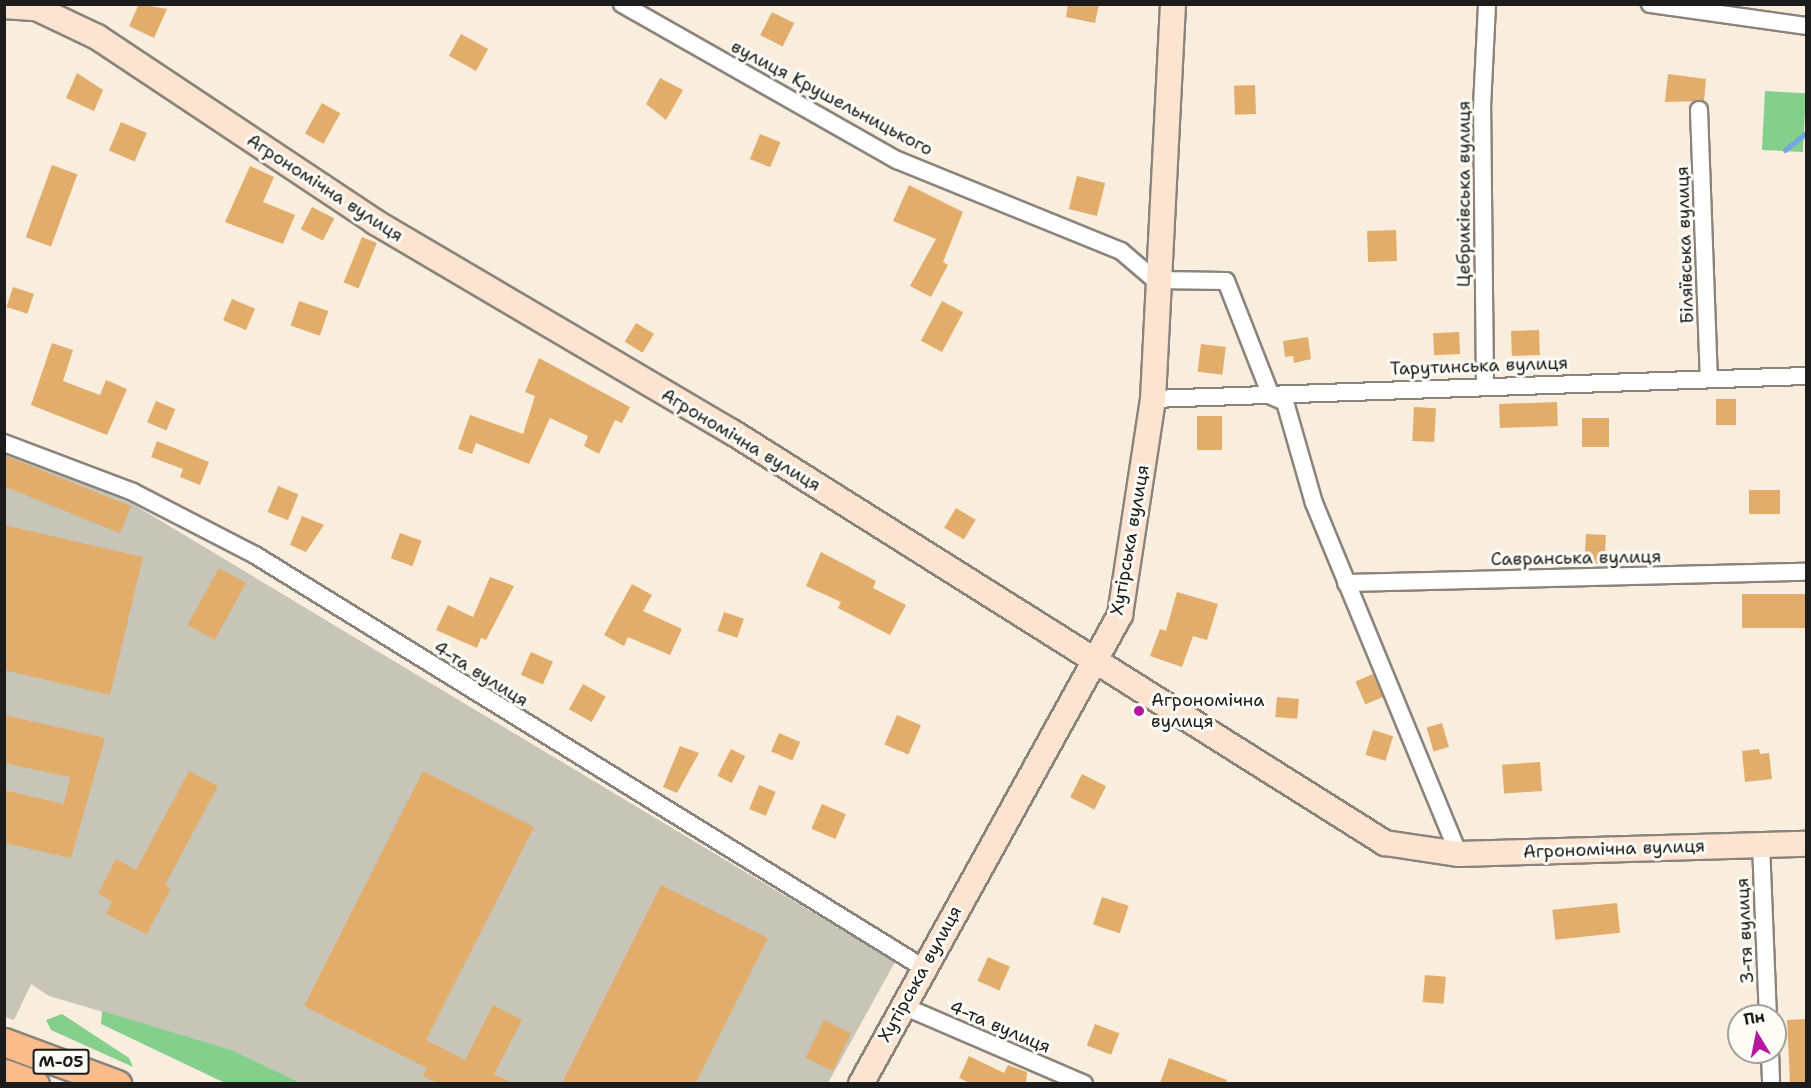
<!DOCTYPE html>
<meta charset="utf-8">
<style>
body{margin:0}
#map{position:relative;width:1811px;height:1088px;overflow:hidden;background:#f9eddd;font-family:"Shantell Sans",sans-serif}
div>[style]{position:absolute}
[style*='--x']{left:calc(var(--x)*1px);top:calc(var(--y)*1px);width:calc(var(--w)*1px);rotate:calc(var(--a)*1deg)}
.industrial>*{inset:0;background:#c6c5b8}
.green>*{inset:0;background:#85cf8c;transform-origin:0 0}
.stream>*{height:5px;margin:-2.5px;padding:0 2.5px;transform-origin:2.5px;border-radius:2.5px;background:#71a7df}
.building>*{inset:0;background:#e2ad6a;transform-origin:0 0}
.roads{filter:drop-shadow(2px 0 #8a847c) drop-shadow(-2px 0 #8a847c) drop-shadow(0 2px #8a847c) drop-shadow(0 -2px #8a847c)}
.street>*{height:16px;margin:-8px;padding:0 8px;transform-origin:8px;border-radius:8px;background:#fff}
.secondary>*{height:24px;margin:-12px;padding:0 12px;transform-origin:12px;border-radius:12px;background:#fde4d0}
.primary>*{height:27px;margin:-13.5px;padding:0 13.5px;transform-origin:13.5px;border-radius:13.5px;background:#f9bc8a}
.dots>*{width:16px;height:16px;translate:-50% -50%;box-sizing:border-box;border:3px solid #fdfcf7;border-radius:50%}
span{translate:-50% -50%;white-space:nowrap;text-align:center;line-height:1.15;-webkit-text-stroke:6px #fdfcf7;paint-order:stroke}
.shield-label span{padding:2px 4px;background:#fdfcf7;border:2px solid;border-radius:4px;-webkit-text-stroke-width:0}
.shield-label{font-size:16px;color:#1c1c1c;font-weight:700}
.street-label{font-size:18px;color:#1c1c1c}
.poi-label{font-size:18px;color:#1c1c1c}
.left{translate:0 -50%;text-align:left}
.frame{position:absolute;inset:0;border:6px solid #1c1c1c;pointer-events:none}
.north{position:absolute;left:1727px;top:1004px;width:60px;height:60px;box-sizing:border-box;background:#fdfcf7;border:2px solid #a3a29f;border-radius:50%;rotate:350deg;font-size:16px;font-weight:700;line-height:24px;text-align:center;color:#1c1c1c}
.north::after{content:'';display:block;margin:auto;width:21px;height:27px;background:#b5179e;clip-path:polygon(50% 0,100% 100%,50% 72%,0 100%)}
</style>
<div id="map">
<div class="industrial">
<div style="clip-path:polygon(4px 450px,131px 503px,895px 962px,828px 1083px,301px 1083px,232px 1050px,49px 996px,31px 984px,14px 1020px,5px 1017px)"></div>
</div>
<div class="green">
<div style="left:1765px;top:91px;width:41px;height:59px;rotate:3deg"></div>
<div style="clip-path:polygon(102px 1011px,232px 1050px,301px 1083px,225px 1083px,101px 1024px)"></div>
<div style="clip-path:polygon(62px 1014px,129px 1058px,133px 1067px,51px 1030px,46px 1020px)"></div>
</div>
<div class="stream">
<div style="--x:1785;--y:150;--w:27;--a:-39"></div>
</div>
<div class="building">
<div style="clip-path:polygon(139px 4px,167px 9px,154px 38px,129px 26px)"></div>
<div style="clip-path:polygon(1068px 4px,1099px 4px,1095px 23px,1066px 17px)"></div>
<div style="left:772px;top:12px;width:25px;height:26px;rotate:27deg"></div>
<div style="left:461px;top:34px;width:31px;height:25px;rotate:29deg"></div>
<div style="clip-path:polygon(77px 73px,103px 90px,94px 111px,66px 98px)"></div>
<div style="clip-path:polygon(1668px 74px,1706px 79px,1704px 101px,1665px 102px)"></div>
<div style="clip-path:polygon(660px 78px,683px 90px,666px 120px,646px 104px)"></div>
<div style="left:1255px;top:85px;width:29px;height:21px;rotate:88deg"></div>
<div style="left:322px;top:103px;width:21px;height:35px;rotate:29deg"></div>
<div style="left:121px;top:122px;width:28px;height:31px;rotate:23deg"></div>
<div style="left:760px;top:134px;width:22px;height:27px;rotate:22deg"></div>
<div style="left:52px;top:165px;width:27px;height:77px;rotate:20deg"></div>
<div style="clip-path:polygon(250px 166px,274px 177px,263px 202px,295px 215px,283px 244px,225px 222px)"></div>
<div style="left:1077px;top:176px;width:29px;height:34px;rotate:14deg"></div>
<div style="clip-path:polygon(909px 185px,963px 212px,943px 262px,948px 265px,931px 297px,910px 286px,936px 239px,893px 221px)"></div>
<div style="left:312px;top:207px;width:25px;height:25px;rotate:27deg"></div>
<div style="left:1396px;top:230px;width:31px;height:29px;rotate:88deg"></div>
<div style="left:362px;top:237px;width:16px;height:49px;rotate:22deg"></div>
<div style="left:13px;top:287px;width:22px;height:21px;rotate:18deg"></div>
<div style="left:232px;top:299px;width:25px;height:23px;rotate:23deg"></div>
<div style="left:299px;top:301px;width:31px;height:26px;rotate:19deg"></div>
<div style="left:942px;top:301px;width:24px;height:45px;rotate:28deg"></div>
<div style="left:636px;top:323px;width:21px;height:22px;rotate:31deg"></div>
<div style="left:1539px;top:330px;width:25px;height:28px;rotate:88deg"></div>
<div style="left:1459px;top:332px;width:22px;height:26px;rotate:87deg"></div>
<div style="clip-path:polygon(1308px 337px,1311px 359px,1294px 363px,1293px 356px,1285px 357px,1283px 341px)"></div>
<div style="clip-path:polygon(52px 343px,73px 350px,63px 381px,100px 395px,106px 380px,127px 389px,107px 435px,31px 405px)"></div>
<div style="left:1201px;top:344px;width:25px;height:28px;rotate:7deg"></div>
<div style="clip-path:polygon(539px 358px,630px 407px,622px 423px,615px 420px,599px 454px,584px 446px,588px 436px,550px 418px,529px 464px,476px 443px,472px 454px,458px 449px,470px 415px,523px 434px,535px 396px,525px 392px)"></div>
<div style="left:1716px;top:399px;width:20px;height:26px"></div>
<div style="left:156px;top:401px;width:21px;height:23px;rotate:23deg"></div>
<div style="left:1557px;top:402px;width:24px;height:58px;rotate:88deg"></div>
<div style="left:1414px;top:407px;width:22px;height:34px;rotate:3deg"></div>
<div style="left:1197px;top:416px;width:25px;height:34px"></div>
<div style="left:1582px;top:418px;width:27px;height:29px"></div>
<div style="clip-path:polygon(157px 441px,209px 462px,200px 485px,180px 477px,183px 469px,151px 457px)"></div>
<div style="left:4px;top:455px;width:137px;height:29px;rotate:22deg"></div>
<div style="left:278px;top:486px;width:22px;height:28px;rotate:22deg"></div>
<div style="left:1780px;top:490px;width:24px;height:31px;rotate:90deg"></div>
<div style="left:956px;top:508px;width:23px;height:23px;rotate:31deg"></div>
<div style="clip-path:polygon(302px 516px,324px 525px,306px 552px,290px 545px)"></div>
<div style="clip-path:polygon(4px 525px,143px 557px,110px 695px,4px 670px)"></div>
<div style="left:400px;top:533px;width:23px;height:27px;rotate:20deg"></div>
<div style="left:1586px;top:534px;width:20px;height:29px;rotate:3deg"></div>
<div style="clip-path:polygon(821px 552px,876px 581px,873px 588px,906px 605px,890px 635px,838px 608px,841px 602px,806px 586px)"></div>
<div style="left:219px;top:568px;width:31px;height:65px;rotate:29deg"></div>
<div style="clip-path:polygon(490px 577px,514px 586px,486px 640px,481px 638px,477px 648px,436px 630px,448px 605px,473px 617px)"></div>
<div style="clip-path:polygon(632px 584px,652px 595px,643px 611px,682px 629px,670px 655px,628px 637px,624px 646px,604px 635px)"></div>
<div style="clip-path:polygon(1177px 592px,1218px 604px,1207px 640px,1193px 636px,1182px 667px,1150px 656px,1160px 629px,1166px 631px)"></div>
<div style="left:1806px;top:594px;width:34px;height:64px;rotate:90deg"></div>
<div style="left:724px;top:612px;width:21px;height:20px;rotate:19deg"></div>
<div style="left:531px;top:652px;width:24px;height:25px;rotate:24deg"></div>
<div style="left:1373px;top:674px;width:25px;height:19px;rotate:67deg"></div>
<div style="left:583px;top:684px;width:26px;height:29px;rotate:29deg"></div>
<div style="left:1277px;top:697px;width:22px;height:20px;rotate:5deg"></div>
<div style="clip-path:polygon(4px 715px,105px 738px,71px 858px,4px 843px,4px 790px,64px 804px,70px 777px,4px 763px)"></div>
<div style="left:897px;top:715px;width:26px;height:32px;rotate:23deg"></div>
<div style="left:1442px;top:723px;width:25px;height:16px;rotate:74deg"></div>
<div style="left:1373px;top:730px;width:21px;height:26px;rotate:17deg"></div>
<div style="left:779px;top:733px;width:23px;height:20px;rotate:23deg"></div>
<div style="clip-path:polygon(680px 746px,699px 753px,677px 793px,663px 787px)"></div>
<div style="left:731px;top:749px;width:16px;height:30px;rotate:27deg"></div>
<div style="clip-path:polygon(1759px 749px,1760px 754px,1769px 753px,1772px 779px,1745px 782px,1742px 751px)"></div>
<div style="left:1540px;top:762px;width:29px;height:38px;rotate:86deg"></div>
<div style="clip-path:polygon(189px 771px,218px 786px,165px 885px,171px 888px,147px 934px,106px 914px,112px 901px,98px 894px,116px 859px,136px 870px)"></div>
<div style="clip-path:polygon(423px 771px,534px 827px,426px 1040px,465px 1060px,493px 1005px,522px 1020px,494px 1074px,512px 1083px,438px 1083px,423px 1076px,427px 1068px,304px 1006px)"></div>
<div style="left:1082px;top:774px;width:27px;height:26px;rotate:27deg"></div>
<div style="left:759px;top:785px;width:18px;height:26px;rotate:22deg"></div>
<div style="left:822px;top:804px;width:26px;height:27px;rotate:23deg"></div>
<div style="clip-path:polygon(661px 885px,768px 938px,696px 1083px,562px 1083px)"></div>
<div style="left:1102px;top:897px;width:28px;height:29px;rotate:18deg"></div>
<div style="left:1617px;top:903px;width:30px;height:65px;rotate:84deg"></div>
<div style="left:988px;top:957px;width:24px;height:26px;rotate:24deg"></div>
<div style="left:1425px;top:975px;width:21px;height:27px;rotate:5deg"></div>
<div style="clip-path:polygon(1806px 1019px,1806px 1083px,1790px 1083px,1787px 1020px)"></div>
<div style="left:824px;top:1020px;width:30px;height:42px;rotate:26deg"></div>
<div style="left:1095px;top:1024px;width:26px;height:23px;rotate:21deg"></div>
<div style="clip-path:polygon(969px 1056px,1004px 1073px,1008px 1065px,1027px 1072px,1026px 1083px,970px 1083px,959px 1078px)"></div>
<div style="clip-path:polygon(1169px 1058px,1227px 1080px,1226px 1083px,1160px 1083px)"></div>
</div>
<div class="roads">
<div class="street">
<div style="--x:622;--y:4;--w:316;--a:29.6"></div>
<div style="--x:897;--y:160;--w:242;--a:22.1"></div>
<div style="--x:1121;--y:251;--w:45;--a:40.5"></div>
<div style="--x:1155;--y:280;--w:71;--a:0.8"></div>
<div style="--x:1226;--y:281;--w:123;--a:68.6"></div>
<div style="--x:1271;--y:396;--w:15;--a:23"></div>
<div style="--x:1285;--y:402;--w:105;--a:74"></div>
<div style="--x:1314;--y:503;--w:380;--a:67.6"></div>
<div style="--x:1650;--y:4;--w:158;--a:8"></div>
<div style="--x:1699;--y:110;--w:268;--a:87.9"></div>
<div style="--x:1485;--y:384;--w:277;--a:-90.6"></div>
<div style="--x:1482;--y:107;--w:103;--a:-87.2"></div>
<div style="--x:1153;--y:399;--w:653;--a:-2.02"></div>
<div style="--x:4;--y:443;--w:138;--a:20.8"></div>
<div style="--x:133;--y:492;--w:137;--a:27.3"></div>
<div style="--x:255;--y:555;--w:784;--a:31.7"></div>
<div style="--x:1346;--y:583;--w:460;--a:-1.4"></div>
<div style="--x:1761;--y:844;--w:172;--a:87.7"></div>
<div style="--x:901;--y:1005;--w:199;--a:23.3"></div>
<div style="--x:1770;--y:1052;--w:32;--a:88"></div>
</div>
<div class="secondary">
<div style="--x:4;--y:6;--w:32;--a:4"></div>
<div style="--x:36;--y:8;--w:68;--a:25.4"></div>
<div style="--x:97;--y:37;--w:334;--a:33.6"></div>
<div style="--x:375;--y:222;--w:414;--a:30.5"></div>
<div style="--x:732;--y:432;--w:772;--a:32.19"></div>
<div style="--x:1385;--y:843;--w:75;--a:8.5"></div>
<div style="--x:1459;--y:854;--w:347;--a:-1.7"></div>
<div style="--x:861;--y:1084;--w:536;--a:-61.09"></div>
<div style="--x:1120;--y:615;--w:219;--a:-81.3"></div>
<div style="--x:1153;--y:399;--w:396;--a:-87.1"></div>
</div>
<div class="primary">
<div style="--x:4;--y:1042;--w:121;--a:20.4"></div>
<div style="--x:4;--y:1073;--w:33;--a:20"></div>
</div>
</div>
<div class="dots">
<div style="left:1139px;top:711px;background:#b5179e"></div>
</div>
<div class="shield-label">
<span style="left:61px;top:1062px">М-05</span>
</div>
<div class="street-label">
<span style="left:832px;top:98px;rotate:28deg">вулиця Крушельницького</span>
<span style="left:325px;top:188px;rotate:33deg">Агрономічна вулиця</span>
<span style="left:1464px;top:194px;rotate:-90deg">Цебриківська вулиця</span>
<span style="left:1685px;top:245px;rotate:-92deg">Біляївська вулиця</span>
<span style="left:1479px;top:366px;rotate:-2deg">Тарутинська вулиця</span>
<span style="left:741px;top:440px;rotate:31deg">Агрономічна вулиця</span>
<span style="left:1130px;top:540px;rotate:-80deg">Хутірська вулиця</span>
<span style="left:1576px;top:558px;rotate:-1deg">Савранська вулиця</span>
<span style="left:481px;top:674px;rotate:32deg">4-та вулиця</span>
<span style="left:1614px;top:849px;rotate:-2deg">Агрономічна вулиця</span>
<span style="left:1745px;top:931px;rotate:-93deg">3-тя вулиця</span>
<span style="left:920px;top:974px;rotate:-61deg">Хутірська вулиця</span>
<span style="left:1000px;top:1027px;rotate:23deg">4-та вулиця</span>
</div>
<div class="poi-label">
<span class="left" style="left:1151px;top:711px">Агрономічна<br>вулиця</span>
</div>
<div class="frame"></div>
<div class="north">Пн</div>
</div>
